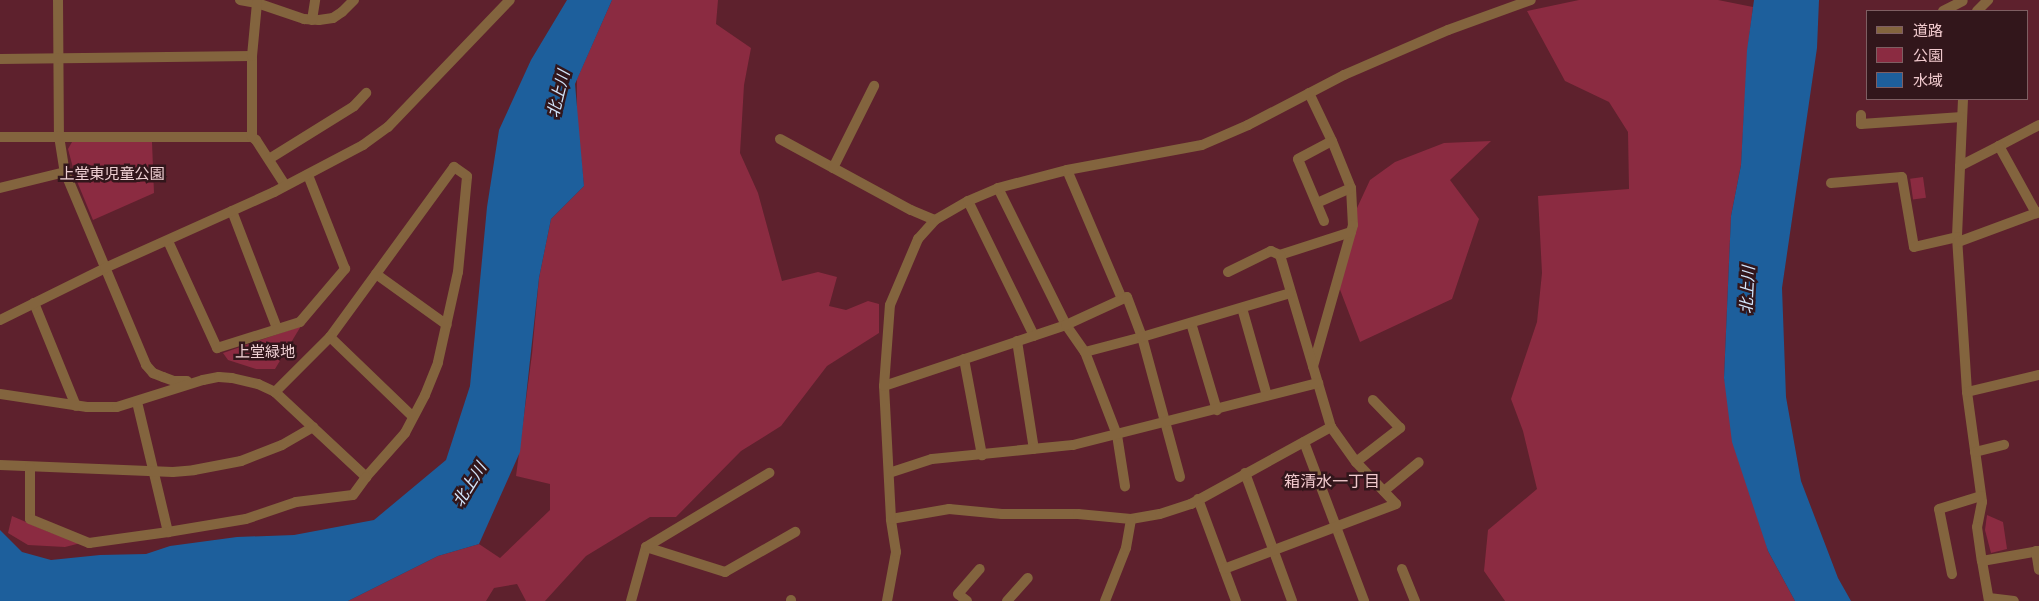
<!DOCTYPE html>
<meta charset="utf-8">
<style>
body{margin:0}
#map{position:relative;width:2039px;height:601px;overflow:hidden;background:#5e212d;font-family:"Fira Sans Condensed","Noto Sans JP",sans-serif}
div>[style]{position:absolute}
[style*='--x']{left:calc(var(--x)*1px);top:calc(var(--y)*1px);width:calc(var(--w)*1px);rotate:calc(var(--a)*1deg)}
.green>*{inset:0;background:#8b2b41;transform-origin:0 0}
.water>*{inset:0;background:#1d5f9c}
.minor>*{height:10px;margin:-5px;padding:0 5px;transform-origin:5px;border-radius:5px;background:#83643e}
span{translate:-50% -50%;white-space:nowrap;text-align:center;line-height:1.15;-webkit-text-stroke:5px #32161b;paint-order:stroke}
.park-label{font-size:15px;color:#eecfd2}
.water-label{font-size:16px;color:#d3e6fc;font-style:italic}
.neighbourhood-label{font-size:16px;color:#f0c9cd}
.legend{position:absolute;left:1866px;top:10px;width:162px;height:90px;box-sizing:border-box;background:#32161b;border:1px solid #7e5e62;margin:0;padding:6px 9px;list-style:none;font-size:15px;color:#f0c9cd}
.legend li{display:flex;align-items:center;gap:10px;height:25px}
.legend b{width:25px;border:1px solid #7e5e62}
</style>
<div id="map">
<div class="green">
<div style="clip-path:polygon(612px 0,718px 0,716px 24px,751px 48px,744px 85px,740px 153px,758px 193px,782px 281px,818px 272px,837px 277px,829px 306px,846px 310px,868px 301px,879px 304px,879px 333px,827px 366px,781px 426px,741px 451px,676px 517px,650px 517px,586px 556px,545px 601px,526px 601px,517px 584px,494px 588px,486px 601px,348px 601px,438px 556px,479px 544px,500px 558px,550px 510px,550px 484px,516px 476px,532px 354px,539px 278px,551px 219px,584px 186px,577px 121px,577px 79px)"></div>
<div style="clip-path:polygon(1579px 0,1718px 0,1753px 7px,1748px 46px,1741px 165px,1731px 216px,1724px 378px,1768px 551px,1795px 601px,1505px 601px,1484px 571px,1488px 530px,1537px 489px,1523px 431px,1511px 399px,1537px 322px,1542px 273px,1538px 196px,1629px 189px,1628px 132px,1609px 102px,1565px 81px,1527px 11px)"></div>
<div style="clip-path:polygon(1491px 141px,1450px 180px,1479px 219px,1452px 299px,1360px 342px,1339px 287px,1357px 208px,1370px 180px,1395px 162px,1444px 143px)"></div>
<div style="clip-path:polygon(72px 142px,152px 142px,154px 193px,93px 220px,76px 179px,68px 149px)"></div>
<div style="left:1923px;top:177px;width:21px;height:13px;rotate:82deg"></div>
<div style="clip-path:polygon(301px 326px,275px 369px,256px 369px,228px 360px,223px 353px)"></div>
<div style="clip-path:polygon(1987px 515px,2003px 522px,2007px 549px,1991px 553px,1985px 530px)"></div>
<div style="clip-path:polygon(12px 516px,49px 532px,81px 543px,65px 547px,28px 545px,8px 533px)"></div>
</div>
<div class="water">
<div style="clip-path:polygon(567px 0,612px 0,575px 84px,584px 186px,551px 219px,539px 278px,520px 452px,479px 544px,438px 556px,348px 601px,0 601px,0 530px,22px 552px,51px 560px,100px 555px,146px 554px,170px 546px,237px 537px,294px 535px,374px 520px,446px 460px,470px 386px,487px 207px,499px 130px,531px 60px)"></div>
<div style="clip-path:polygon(1754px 0,1819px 0,1817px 48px,1782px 288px,1786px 397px,1801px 481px,1838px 578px,1851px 601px,1795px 601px,1768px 551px,1732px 442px,1724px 378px,1731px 216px,1741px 165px,1747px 50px)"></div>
</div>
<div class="minor">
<div style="--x:58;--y:0;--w:136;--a:89.6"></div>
<div style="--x:59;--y:136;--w:36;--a:81"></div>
<div style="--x:65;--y:172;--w:209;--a:67.2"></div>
<div style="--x:146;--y:365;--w:11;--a:49"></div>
<div style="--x:153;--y:373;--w:11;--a:22"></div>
<div style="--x:163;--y:377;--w:12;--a:20"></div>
<div style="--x:174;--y:381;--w:13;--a:0"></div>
<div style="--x:240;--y:0;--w:17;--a:10"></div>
<div style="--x:257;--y:3;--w:50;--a:18.8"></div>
<div style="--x:304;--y:19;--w:15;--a:4"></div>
<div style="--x:319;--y:20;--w:14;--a:-8"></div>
<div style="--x:333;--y:18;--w:11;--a:-34"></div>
<div style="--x:342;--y:12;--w:17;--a:-45"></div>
<div style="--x:1943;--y:11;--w:22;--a:-27"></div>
<div style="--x:1977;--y:11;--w:16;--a:-45"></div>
<div style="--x:312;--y:20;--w:20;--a:-81"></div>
<div style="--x:0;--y:59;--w:252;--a:-0.7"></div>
<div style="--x:1309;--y:93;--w:53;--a:64.4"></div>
<div style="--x:1332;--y:141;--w:51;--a:68"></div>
<div style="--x:1351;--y:188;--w:37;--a:87"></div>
<div style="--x:1353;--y:225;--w:147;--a:105.8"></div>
<div style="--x:1963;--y:99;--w:138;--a:92.5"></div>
<div style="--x:1957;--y:237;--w:155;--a:86.3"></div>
<div style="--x:1967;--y:392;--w:111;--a:82.2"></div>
<div style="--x:1982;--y:502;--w:25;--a:101"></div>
<div style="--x:1977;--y:527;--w:34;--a:82"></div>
<div style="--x:1982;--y:561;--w:58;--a:-10"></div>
<div style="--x:1861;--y:115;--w:9;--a:90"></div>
<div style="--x:1861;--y:124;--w:101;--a:-4"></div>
<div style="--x:0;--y:137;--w:252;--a:0"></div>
<div style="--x:252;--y:137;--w:5;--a:37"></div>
<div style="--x:256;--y:140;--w:54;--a:57.2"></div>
<div style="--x:252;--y:137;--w:81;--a:-90"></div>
<div style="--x:252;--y:56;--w:53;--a:-84.6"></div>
<div style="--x:780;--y:139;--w:149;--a:28.5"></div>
<div style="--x:911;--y:210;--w:26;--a:23"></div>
<div style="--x:1999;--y:146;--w:45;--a:-27.7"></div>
<div style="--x:269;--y:159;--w:100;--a:-31.9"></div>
<div style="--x:354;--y:106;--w:18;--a:-47"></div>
<div style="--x:1960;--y:166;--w:44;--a:-27.1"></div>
<div style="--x:1999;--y:146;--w:77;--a:61.1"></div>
<div style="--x:833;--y:168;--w:92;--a:-63.4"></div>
<div style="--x:1067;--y:170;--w:140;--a:66.9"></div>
<div style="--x:1831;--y:183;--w:71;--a:-4.8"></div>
<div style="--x:1902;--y:177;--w:71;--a:80.3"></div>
<div style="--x:1914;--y:247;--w:44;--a:-13.1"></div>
<div style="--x:0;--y:188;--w:67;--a:-13.8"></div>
<div style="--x:998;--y:188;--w:153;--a:63.6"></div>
<div style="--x:1066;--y:325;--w:33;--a:55"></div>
<div style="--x:1085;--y:352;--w:59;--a:-14.7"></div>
<div style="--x:1142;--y:337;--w:145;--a:74.8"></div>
<div style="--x:968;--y:201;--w:150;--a:63.9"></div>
<div style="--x:1317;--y:203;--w:37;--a:-24"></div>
<div style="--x:232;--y:211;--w:125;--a:69"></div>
<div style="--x:1324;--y:221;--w:67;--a:-112.8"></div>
<div style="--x:1298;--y:159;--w:38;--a:-28"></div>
<div style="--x:1351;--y:232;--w:75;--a:162.1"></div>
<div style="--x:1280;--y:255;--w:179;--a:73.5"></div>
<div style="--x:1331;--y:427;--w:43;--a:54.5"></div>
<div style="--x:168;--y:241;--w:118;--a:65.4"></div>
<div style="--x:217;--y:348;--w:87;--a:-17.4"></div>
<div style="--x:300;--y:322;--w:70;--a:-49.7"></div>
<div style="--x:345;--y:269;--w:101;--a:-111.5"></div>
<div style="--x:1958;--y:242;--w:86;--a:-20.3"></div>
<div style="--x:1228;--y:272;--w:48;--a:-26"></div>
<div style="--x:1271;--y:251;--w:10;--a:24"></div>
<div style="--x:376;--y:274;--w:87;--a:35.7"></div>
<div style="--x:34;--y:303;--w:111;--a:67.8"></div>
<div style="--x:1242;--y:308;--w:91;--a:74.1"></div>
<div style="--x:0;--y:320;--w:117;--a:-26.3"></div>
<div style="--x:105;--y:268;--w:185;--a:-24.2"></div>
<div style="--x:274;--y:192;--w:101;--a:-27.8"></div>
<div style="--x:363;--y:145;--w:31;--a:-36"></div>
<div style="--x:388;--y:127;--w:176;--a:-46.2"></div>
<div style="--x:1191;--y:323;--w:91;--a:73.4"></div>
<div style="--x:330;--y:337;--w:115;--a:43.9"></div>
<div style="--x:1017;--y:341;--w:109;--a:81.1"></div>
<div style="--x:1085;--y:352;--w:89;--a:68.9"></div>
<div style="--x:1117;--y:435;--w:52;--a:81.1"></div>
<div style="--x:964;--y:359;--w:98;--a:79.4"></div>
<div style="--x:884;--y:386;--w:192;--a:-18.5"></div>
<div style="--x:1066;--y:325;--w:67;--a:-24.7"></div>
<div style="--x:1127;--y:297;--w:43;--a:69.4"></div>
<div style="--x:1142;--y:337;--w:155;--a:-16.5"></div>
<div style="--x:1967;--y:392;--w:74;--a:-13.3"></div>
<div style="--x:0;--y:394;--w:88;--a:8.5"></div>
<div style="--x:87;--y:407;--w:30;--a:0"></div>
<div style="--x:117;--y:407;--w:90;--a:-17.4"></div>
<div style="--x:203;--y:380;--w:16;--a:-11"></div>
<div style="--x:219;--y:377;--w:13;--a:4"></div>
<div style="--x:232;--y:378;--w:27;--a:13"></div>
<div style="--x:258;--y:384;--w:19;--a:25"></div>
<div style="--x:275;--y:392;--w:125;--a:43"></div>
<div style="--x:366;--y:477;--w:59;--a:-48.4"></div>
<div style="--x:405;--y:433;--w:43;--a:-62.2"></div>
<div style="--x:425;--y:395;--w:35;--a:-68"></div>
<div style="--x:438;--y:362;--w:92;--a:-77.5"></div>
<div style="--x:458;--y:272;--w:96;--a:-84.6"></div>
<div style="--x:467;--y:176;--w:16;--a:-145"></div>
<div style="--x:454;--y:167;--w:210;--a:126.1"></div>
<div style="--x:330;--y:337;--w:78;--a:135"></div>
<div style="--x:137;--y:402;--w:134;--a:76.6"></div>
<div style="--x:168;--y:532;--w:79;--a:-9.5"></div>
<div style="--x:246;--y:519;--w:53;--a:-18.8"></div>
<div style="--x:296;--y:502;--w:57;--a:-7"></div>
<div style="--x:353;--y:495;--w:22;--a:-54"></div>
<div style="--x:1304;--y:442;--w:170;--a:69.3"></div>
<div style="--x:1975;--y:452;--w:30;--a:-14"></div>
<div style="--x:0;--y:465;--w:173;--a:2.3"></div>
<div style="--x:173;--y:472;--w:21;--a:-5"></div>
<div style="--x:194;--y:470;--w:48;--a:-10.8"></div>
<div style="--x:241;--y:461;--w:44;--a:-21.3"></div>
<div style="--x:282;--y:445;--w:36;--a:-30"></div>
<div style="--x:30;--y:467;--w:52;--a:90"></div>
<div style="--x:30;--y:519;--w:64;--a:22.1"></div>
<div style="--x:89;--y:543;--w:80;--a:-7.9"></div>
<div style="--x:889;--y:473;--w:45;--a:-18"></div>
<div style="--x:932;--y:459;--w:142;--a:-5.7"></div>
<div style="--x:1073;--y:445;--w:253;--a:-14.2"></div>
<div style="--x:1245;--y:473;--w:136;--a:69.8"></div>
<div style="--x:1384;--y:491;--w:45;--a:-39.6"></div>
<div style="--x:1198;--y:499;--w:109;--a:69.6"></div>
<div style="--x:891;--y:519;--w:59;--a:-9.8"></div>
<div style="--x:949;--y:509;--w:53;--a:5.4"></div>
<div style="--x:1002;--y:514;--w:76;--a:0"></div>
<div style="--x:1078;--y:514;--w:53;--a:5.4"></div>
<div style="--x:1131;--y:519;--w:29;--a:-10"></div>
<div style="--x:1160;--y:514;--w:33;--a:-18"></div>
<div style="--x:1191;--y:504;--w:160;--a:-28.8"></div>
<div style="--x:646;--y:547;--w:83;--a:17.6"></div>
<div style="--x:725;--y:572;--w:81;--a:-29.7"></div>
<div style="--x:2036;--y:551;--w:19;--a:81"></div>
<div style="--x:1982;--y:561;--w:41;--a:80.1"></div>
<div style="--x:1224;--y:569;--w:184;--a:-20.7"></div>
<div style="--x:1396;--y:504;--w:58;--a:-133.6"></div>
<div style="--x:1356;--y:462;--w:56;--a:-37.7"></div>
<div style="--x:1400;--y:428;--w:39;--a:-134"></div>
<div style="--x:1402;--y:569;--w:35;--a:68"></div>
<div style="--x:1952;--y:574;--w:66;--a:-101.3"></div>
<div style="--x:1939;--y:509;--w:44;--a:-17.2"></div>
<div style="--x:1989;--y:598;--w:25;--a:7"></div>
<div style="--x:631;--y:601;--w:56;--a:-74.5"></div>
<div style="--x:646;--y:547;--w:144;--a:-31"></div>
<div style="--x:791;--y:601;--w:1;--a:-90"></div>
<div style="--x:887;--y:601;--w:50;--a:-79.6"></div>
<div style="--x:896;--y:552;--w:33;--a:-99"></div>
<div style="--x:891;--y:519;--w:133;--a:-93"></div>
<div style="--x:884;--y:386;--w:81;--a:-85.8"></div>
<div style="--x:890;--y:305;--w:72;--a:-67"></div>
<div style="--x:918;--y:239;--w:25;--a:-48"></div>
<div style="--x:935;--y:220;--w:38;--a:-30"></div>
<div style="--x:968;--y:201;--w:33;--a:-23"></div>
<div style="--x:998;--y:188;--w:71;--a:-14.6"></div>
<div style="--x:1067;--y:170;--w:137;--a:-10.5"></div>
<div style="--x:1202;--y:145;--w:50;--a:-23.5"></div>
<div style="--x:1248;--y:125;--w:108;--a:-27.5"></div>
<div style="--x:1344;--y:75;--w:113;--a:-23.4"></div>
<div style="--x:1448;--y:30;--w:88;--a:-19.9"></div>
<div style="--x:967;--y:601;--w:11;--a:-142"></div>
<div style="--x:958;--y:594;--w:33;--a:-49"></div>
<div style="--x:1007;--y:601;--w:31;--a:-48"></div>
<div style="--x:1105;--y:601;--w:57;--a:-68.4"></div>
<div style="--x:1126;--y:548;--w:29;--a:-80"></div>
</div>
<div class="park-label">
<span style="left:112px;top:175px">上堂東児童公園</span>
<span style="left:265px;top:353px">上堂緑地</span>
</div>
<div class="water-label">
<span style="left:559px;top:94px;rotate:-76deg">北上川</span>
<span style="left:1748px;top:290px;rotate:-87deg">北上川</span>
<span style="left:470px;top:485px;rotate:-58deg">北上川</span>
</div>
<div class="neighbourhood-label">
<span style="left:1332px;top:482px">箱清水一丁目</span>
</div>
<ul class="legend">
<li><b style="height:6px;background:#83643e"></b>道路</li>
<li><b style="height:14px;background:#8b2b41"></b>公園</li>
<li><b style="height:14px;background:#1d5f9c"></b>水域</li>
</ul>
</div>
